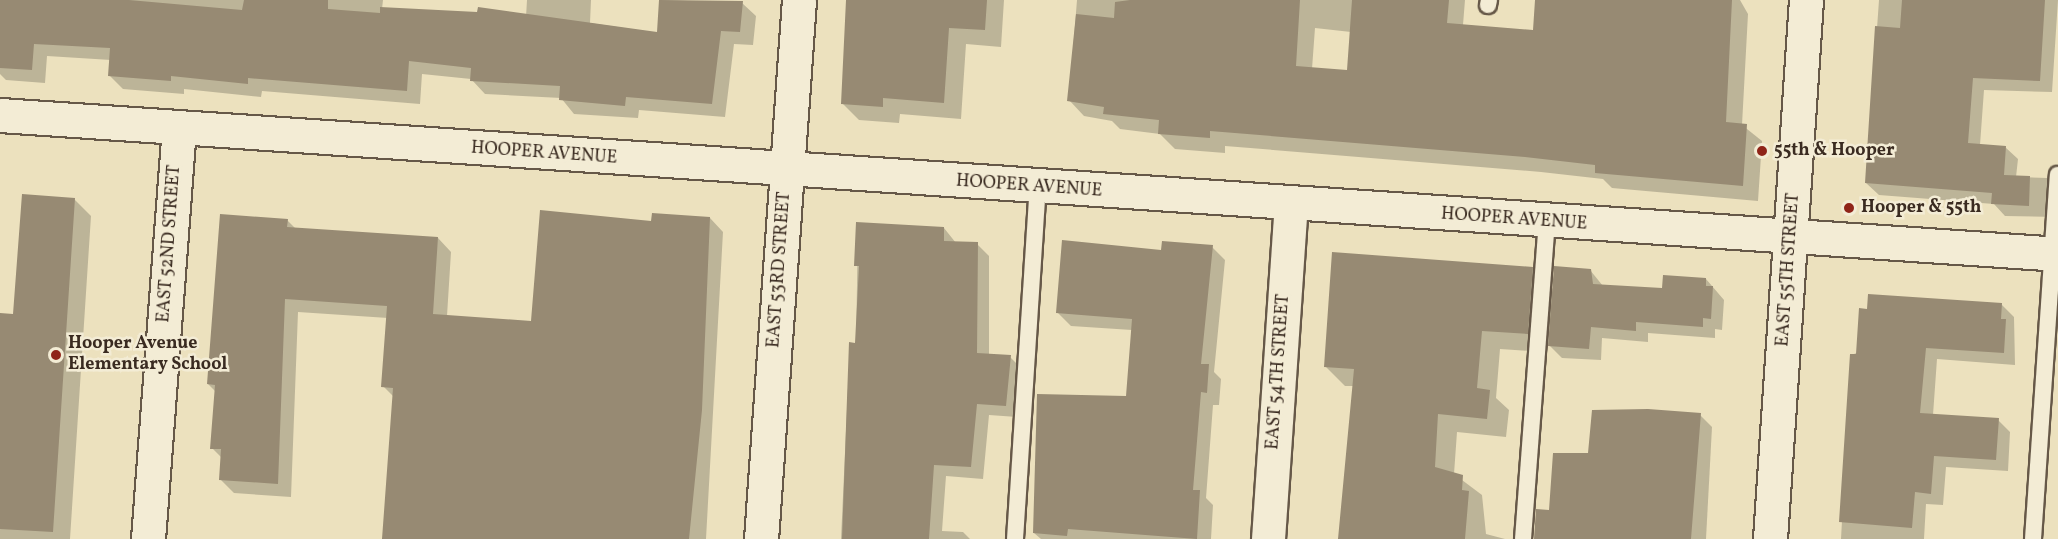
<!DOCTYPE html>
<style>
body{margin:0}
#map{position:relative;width:2058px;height:539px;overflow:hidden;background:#ece1be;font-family:Vollkorn,serif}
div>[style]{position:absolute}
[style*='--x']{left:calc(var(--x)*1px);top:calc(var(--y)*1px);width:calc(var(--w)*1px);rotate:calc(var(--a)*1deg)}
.shadow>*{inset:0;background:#0003}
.building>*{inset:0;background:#978a73}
.roads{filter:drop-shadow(2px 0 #665848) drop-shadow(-2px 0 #665848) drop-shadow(0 2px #665848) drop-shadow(0 -2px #665848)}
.lane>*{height:16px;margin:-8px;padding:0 8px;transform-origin:8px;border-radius:8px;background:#f3ecd5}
.street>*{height:33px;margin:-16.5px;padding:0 16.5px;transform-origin:16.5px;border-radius:16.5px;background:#f3ecd5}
.secondary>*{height:33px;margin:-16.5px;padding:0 16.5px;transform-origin:16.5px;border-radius:16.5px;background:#f3ecd5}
.dots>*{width:16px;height:16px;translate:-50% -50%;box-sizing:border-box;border:3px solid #f3ecd5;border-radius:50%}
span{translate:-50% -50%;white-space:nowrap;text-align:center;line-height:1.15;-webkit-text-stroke:5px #f3ecd5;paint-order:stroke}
.poi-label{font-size:18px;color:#3a2b21;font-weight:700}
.left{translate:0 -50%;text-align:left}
.street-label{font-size:18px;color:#3a2b21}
</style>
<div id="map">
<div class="shadow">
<div style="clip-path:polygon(0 0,383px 0,382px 9px,526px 17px,527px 0,591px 0,590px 23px,658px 33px,661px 0,742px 3px,756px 16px,753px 45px,734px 44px,725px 117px,639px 110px,638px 118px,574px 114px,561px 98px,485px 94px,471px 79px,422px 74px,420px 104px,262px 91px,261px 97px,184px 89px,184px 94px,123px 89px,110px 76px,111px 60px,47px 56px,45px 83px,6px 80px,0 74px)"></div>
<div style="clip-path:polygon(849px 0,1004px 0,1001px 47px,966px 44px,961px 119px,900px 114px,899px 123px,859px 120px,842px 103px)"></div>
<div style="clip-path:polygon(evenodd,1077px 0,1465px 0,1463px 25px,1534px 31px,1537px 0,1740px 0,1748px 14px,1742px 125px,1762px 141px,1758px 201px,1612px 188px,1603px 179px,1541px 172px,1225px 146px,1225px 153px,1175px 149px,1160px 134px,1120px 129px,1112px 121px,1084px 116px,1069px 100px,1077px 0,1315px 28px,1351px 32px,1348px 72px,1312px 69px,1315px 28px)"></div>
<div style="clip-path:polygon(1879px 0,2058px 0,2052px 92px,1984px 90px,1980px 145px,2005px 147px,2018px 159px,2016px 177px,2047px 178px,2058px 190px,2057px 217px,2005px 216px,1994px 204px,1879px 195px,1866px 183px)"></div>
<div style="clip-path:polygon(74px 199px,91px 216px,70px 539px,0 539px,0 315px,14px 316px)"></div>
<div style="clip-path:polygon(710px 218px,723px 232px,706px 539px,384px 539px,394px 397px,383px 386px,388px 318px,298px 312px,291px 497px,234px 493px,221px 480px,222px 458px,212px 448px,216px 392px,208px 384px,287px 220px,296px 229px,438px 238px,451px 252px,447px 316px,532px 323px,652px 223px)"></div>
<div style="clip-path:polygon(858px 224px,944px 228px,956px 243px,977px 244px,989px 256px,989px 355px,1010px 357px,1022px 369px,1017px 417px,989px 415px,983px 479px,946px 476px,942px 531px,963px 532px,970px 539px,841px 539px,850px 344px,856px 344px)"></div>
<div style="clip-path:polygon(1212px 247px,1225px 260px,1214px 372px,1221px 379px,1219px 405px,1213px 405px,1206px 498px,1213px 505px,1211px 539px,1041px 539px,1034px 533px,1128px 398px,1132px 330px,1071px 326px,1058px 313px,1162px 252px)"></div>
<div style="clip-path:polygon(1532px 268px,1554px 290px,1590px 270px,1603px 286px,1664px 290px,1706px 279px,1724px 300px,1722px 330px,1715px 329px,1715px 338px,1648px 333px,1648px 342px,1602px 338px,1601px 360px,1562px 358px,1547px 343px,1547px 352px,1500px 349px,1496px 398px,1509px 410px,1506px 437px,1457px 432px,1454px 474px,1482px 495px,1486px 534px,1505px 539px,1339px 539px,1354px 386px,1345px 386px,1325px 366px)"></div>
<div style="clip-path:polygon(2001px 304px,2014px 317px,2015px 365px,1937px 359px,1933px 415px,1998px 420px,2010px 432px,2008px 471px,1946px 467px,1943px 505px,1926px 504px,1924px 539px,1841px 539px,1851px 355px)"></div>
<div style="clip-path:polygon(1700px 415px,1712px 427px,1706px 539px,1535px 539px,1589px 455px)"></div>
</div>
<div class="building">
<div style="clip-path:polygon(0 0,129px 0,242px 10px,244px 0,328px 0,328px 9px,380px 13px,380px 7px,477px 12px,478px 7px,657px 32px,659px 0,743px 1px,740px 32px,721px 31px,712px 104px,626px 97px,625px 106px,559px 100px,560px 86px,470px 81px,471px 68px,409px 61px,407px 91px,248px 78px,248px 84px,171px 76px,171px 81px,108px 76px,110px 48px,34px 44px,32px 70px,0 68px)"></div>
<div style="clip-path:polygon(846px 0,987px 0,985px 30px,949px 28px,944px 103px,883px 98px,883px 107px,841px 104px)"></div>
<div style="clip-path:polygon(1300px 0,1296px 66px,1347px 70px,1352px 0,1449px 0,1447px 23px,1533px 30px,1535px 0,1732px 0,1726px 122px,1747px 124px,1743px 186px,1595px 173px,1595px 165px,1525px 157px,1210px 131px,1210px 138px,1158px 134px,1159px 120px,1103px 114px,1104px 107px,1067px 101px,1076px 14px,1114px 18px,1115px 2px,1130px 0)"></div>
<div style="clip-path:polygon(1902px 0,2045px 0,2040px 81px,1973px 78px,1968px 143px,2006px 146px,2004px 175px,2030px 176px,2029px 206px,1991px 204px,1992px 193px,1865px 183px,1875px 26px,1900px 28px)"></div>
<div style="clip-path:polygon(22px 194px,75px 198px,53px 532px,0 529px,0 313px,13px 314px)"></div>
<div style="clip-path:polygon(540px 210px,651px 221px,652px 213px,710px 217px,702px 410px,689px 539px,382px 539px,393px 388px,381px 387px,387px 306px,285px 299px,278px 484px,219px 480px,221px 449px,210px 449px,215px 385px,207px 384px,220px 214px,288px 219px,287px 227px,438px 237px,433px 314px,531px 321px)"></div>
<div style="clip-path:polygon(856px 222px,944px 227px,944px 241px,978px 242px,977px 353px,1011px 355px,1006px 406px,977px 404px,971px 467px,934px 465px,929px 539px,842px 539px,849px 342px,855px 343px,859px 266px,854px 266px)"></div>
<div style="clip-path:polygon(1062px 240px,1161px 250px,1162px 241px,1213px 245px,1201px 364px,1209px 364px,1207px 393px,1201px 392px,1193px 490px,1200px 490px,1197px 539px,1068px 529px,1067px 536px,1033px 533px,1037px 394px,1126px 396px,1132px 319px,1056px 313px)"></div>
<div style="clip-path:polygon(1332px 252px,1533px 267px,1528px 334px,1482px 331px,1477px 388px,1490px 390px,1487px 419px,1438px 414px,1435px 467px,1463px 475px,1462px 490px,1469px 491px,1465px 539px,1338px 539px,1354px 369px,1324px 367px)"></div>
<div style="clip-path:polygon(1554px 266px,1591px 269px,1593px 284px,1662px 288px,1663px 275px,1706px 278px,1706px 286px,1713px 286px,1711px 319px,1703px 318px,1703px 327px,1636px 322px,1636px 331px,1591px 327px,1589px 349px,1548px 346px)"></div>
<div style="clip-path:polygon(1868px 294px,2002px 303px,2001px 319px,2006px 319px,2004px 353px,1926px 348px,1920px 413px,1999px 418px,1996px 460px,1934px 456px,1931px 494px,1915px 492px,1912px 528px,1839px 522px,1850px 354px,1856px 354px,1859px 308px,1867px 309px)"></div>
<div style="clip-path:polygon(1648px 409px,1701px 413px,1691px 539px,1534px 539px,1536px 509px,1549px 510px,1553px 453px,1588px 453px,1592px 410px)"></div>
</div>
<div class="roads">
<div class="lane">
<div style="--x:1488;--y:5;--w:5;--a:-79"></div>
<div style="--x:1015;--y:539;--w:353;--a:-86.3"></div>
<div style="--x:1523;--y:539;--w:318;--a:-85.7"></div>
<div style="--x:2033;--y:539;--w:365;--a:-86.1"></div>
</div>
<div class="street">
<div style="--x:148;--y:539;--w:411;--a:-85.7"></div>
<div style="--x:761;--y:539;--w:540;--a:-85.97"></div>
<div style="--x:1268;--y:539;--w:335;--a:-86.1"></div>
</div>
<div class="secondary">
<div style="--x:0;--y:115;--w:2063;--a:3.86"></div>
<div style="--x:1770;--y:539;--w:540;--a:-86.18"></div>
</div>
</div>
<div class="dots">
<div style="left:1762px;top:151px;background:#8f2418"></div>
<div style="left:1849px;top:208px;background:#8f2418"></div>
<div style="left:56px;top:355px;background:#8f2418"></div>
</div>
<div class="poi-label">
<span class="left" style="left:1774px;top:151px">55th &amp; Hooper</span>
<span class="left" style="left:1861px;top:208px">Hooper &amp; 55th</span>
<span class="left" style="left:68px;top:355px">Hooper Avenue<br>Elementary School</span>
</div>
<div class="street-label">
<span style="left:544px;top:154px;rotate:4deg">HOOPER AVENUE</span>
<span style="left:1029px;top:187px;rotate:4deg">HOOPER AVENUE</span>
<span style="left:1514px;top:220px;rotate:4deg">HOOPER AVENUE</span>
<span style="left:170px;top:244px;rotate:-86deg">EAST 52ND STREET</span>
<span style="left:780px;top:270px;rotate:-86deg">EAST 53RD STREET</span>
<span style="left:1789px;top:270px;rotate:-86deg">EAST 55TH STREET</span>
<span style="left:1279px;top:372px;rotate:-86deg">EAST 54TH STREET</span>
</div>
</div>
